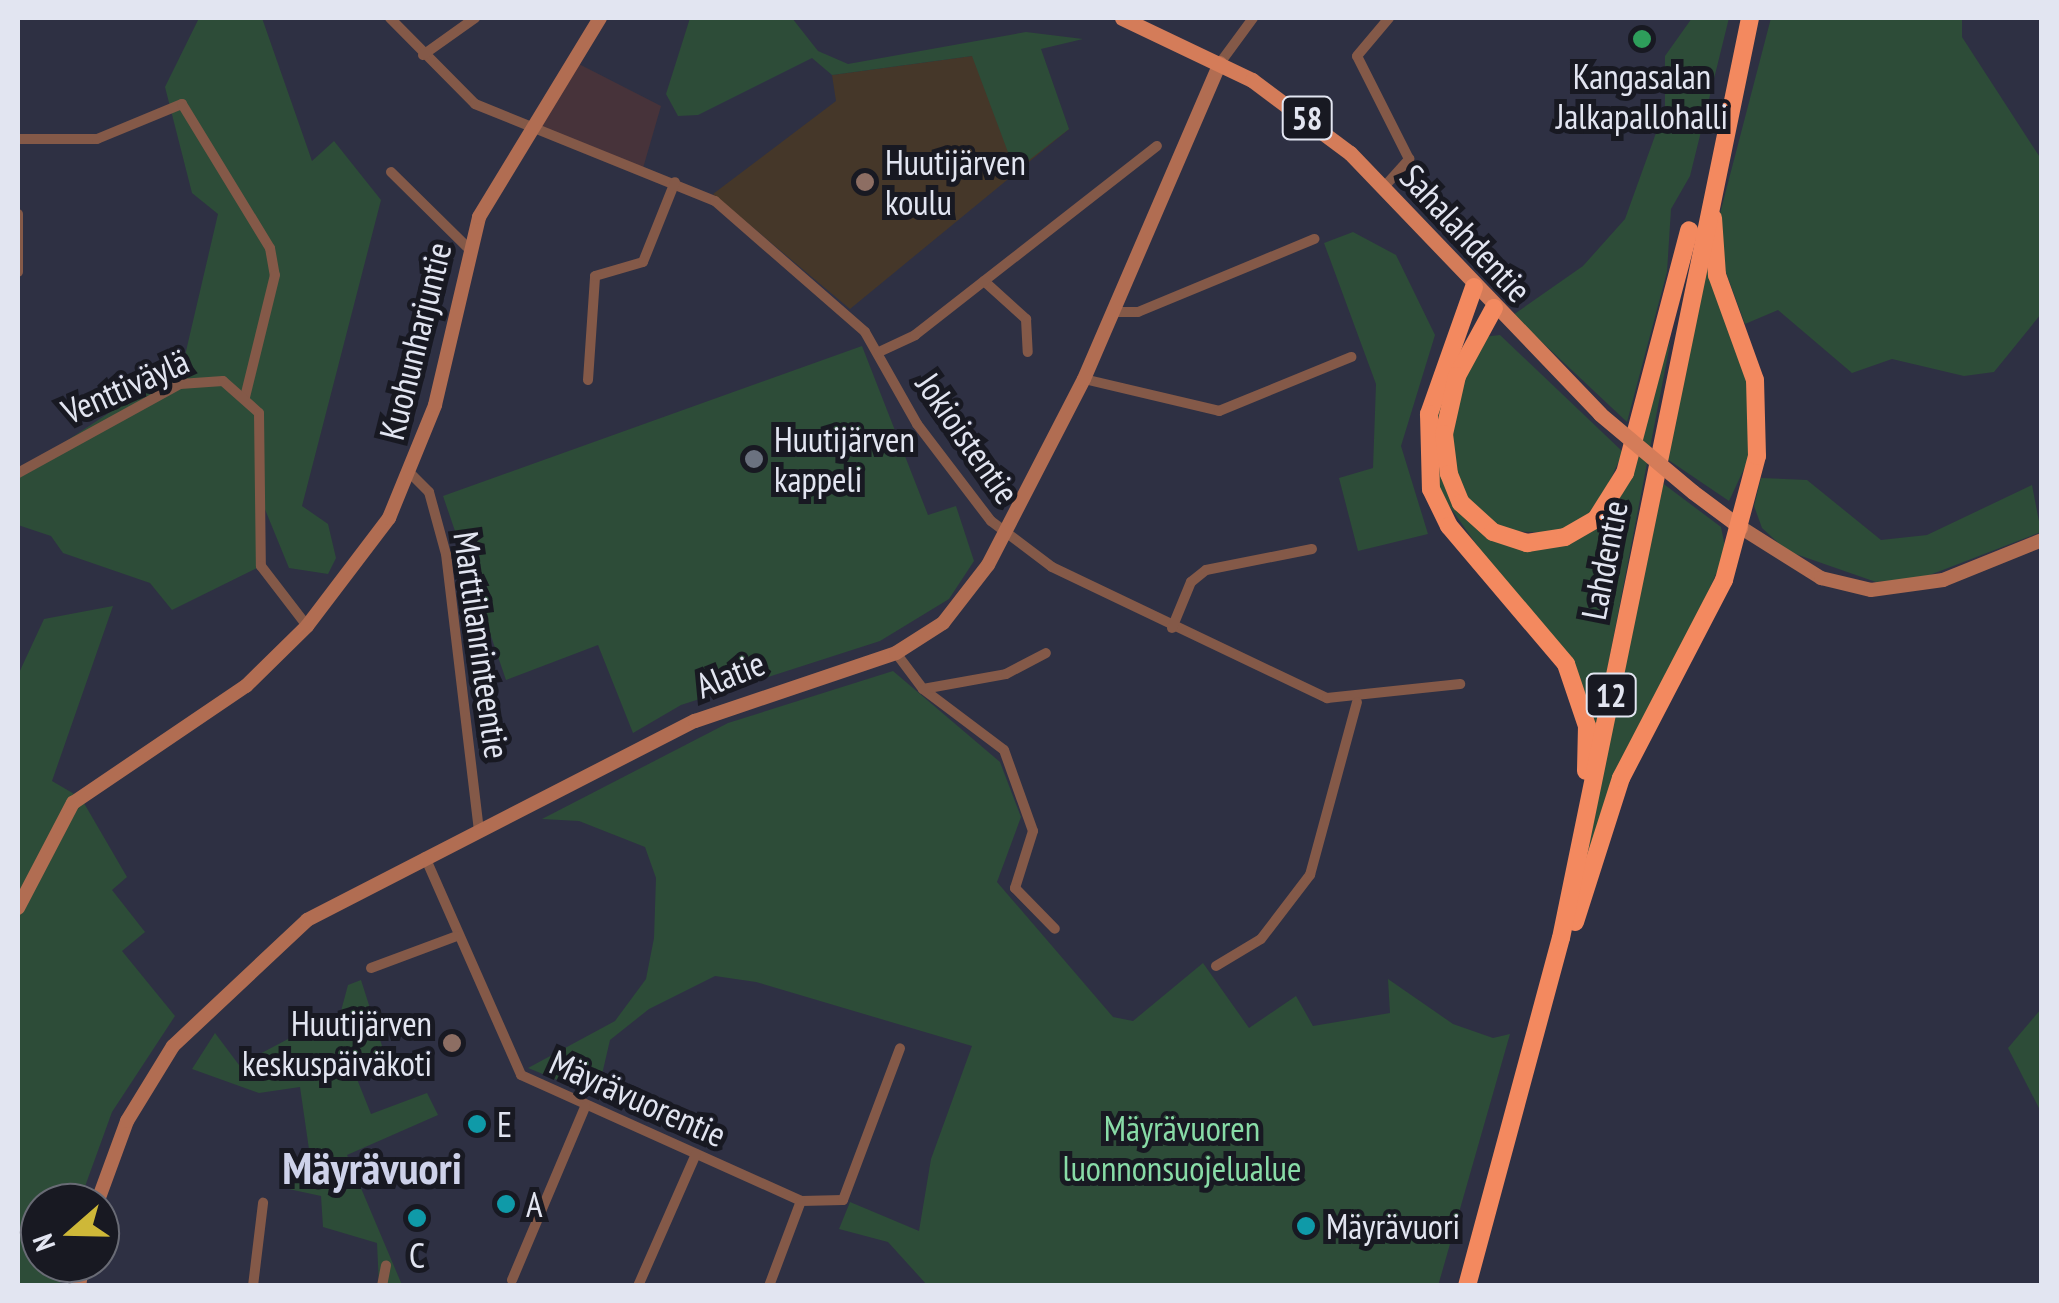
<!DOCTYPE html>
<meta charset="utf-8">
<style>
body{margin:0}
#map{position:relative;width:2059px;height:1303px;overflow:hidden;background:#2e3043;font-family:"PT Sans Narrow",sans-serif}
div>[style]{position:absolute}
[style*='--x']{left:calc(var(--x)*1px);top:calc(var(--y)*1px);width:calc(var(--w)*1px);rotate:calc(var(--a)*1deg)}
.commercial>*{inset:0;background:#47333a}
.education>*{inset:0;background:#453729}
.green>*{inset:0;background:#2d4c38}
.street>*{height:10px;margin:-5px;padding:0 5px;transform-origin:5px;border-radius:5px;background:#845948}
.secondary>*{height:14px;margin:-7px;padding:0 7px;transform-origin:7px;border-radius:7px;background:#b16d52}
.primary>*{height:15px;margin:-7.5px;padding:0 7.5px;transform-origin:7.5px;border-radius:7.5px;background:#d47c59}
.highway>*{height:18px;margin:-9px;padding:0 9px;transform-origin:9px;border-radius:9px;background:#f3895f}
.primary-bridge>*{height:15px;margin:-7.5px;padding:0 7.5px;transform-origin:7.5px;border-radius:7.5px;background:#d47c59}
.dots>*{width:28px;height:28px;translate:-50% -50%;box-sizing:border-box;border:5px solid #181922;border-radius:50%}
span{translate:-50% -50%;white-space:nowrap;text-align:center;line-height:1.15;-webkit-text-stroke:10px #181922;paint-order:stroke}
.shield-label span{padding:2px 8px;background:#181922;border:2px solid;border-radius:8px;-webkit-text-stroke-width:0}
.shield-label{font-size:32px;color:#e2e5f1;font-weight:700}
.poi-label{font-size:35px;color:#e2e5f1}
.left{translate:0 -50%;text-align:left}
.right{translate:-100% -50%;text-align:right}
.street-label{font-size:35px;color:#e2e5f1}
.park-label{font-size:35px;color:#88dca7}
.district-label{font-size:45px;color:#ced2ea;font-weight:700}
.frame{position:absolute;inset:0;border:20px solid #e2e5f1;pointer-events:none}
.north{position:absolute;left:20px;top:1183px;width:100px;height:100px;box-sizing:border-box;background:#181922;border:2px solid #696b75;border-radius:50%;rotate:250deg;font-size:28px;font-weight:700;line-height:40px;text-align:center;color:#e2e5f1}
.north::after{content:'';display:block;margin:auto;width:35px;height:45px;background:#ceb838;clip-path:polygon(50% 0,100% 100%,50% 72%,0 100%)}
</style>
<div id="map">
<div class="commercial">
<div style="clip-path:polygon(575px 62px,661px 106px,641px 175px,530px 128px)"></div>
</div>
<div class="education">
<div style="clip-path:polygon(1016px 50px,1069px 129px,850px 309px,713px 194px,836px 101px,832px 75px)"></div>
</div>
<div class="green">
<div style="clip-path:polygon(199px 18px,262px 18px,312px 161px,334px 141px,381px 200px,302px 506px,328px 524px,336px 558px,328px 574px,289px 568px,262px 502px,261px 566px,172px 610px,150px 583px,63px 553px,51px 536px,18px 525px,18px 473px,183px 364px,218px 214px,192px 193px,165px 87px)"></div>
<div style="clip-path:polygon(690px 18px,792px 18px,818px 51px,848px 64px,1026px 32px,1083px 39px,1041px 49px,1069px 129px,1015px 171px,972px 56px,832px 75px,812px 58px,698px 115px,678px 116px,666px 94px)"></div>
<div style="clip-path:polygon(1692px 18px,1729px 18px,1690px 176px,1671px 209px,1667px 272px,1627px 422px,1513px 315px,1583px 266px,1625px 219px,1665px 108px,1665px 56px)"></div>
<div style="clip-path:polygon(1771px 18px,1962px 18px,1962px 37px,2041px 159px,2041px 314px,1994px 372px,1964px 376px,1892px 359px,1852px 373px,1778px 310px,1745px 324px,1718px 251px,1718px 221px)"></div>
<div style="clip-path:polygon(1353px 232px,1396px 255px,1435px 335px,1401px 446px,1428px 534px,1358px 551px,1339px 478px,1373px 468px,1376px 384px,1324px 243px)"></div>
<div style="clip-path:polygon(1706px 246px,1748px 386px,1751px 454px,1729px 501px,1667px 459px)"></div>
<div style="clip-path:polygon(1475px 307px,1452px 374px,1441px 463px,1503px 543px,1600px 522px,1671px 339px,1595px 733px,1587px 702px,1436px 487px,1431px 430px)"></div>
<div style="clip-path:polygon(1500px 335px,1623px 452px,1598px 507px,1560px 533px,1505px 531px,1472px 508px,1458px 483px,1450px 440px,1457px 391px,1483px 337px)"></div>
<div style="clip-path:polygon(862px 346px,928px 515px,956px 506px,974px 561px,949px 599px,880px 641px,681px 705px,633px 733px,598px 645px,506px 680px,443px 496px)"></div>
<div style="clip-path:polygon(1761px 478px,1807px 480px,1881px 540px,1927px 535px,2032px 485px,2041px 532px,1922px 578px,1876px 582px,1787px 551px,1762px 528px,1754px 506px)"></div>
<div style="clip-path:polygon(1661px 482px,1721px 527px,1726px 552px,1582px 873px)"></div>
<div style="clip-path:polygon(113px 606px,52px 781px,81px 798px,127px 877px,112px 890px,145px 932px,122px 951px,175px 1016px,112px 1112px,79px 1203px,40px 1203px,40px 1263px,65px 1263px,60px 1285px,18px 1285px,18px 675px,44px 619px)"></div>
<div style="clip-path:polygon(893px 671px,1000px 762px,1021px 817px,997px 882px,1113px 1017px,1133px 1021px,1203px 963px,1249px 1028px,1296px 996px,1313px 1026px,1390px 1013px,1388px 979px,1453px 1024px,1493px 1038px,1510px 1034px,1438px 1286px,927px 1285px,888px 1242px,839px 1229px,850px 1202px,919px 1231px,931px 1159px,972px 1046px,756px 982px,715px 976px,649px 1009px,610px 1040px,597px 1096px,528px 1068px,615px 1021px,646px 979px,654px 938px,656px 878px,645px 847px,579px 821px,542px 819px,728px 723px)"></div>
<div style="clip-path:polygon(361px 980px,384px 1052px,351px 1064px,371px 1114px,427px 1093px,438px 1115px,347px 1155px,402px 1285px,379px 1285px,377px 1243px,323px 1227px,321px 1196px,284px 1188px,312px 1170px,300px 1087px,259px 1093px,192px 1069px,215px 1033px,239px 1065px,341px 1011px,348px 985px)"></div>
<div style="clip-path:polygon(2041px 1009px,2041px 1112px,2008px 1048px)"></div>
</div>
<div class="street">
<div style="--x:390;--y:18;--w:121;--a:45.3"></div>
<div style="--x:475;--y:104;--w:259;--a:22"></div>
<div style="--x:715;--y:201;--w:199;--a:41.1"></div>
<div style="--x:865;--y:332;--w:106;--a:60.5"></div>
<div style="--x:917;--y:424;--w:122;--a:52.7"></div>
<div style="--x:991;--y:521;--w:76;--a:37"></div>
<div style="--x:1052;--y:567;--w:305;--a:25.5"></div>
<div style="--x:1327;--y:698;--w:134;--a:-6"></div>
<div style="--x:423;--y:55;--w:64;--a:-35.4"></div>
<div style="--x:1220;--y:63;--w:56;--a:-53.7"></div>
<div style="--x:18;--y:139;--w:79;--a:0"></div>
<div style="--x:97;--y:139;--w:92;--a:-22.4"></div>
<div style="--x:182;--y:104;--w:169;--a:58.6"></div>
<div style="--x:270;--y:248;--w:27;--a:80"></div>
<div style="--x:275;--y:275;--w:126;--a:103.8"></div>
<div style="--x:391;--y:172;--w:107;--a:44.6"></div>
<div style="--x:1384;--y:187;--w:38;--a:-48"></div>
<div style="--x:1409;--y:159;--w:115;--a:-116.8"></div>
<div style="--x:1357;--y:56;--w:50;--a:-49.9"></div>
<div style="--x:18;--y:214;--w:58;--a:90"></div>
<div style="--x:984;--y:281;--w:57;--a:42.1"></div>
<div style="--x:1026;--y:319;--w:33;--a:87"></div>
<div style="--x:1115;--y:312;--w:23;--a:0"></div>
<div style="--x:1138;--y:312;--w:191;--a:-22.5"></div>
<div style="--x:879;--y:352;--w:40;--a:-25"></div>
<div style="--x:915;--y:335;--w:307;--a:-38"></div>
<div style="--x:1084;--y:379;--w:139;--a:13.3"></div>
<div style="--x:1219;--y:411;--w:143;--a:-22.2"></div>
<div style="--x:588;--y:380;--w:104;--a:-86.1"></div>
<div style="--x:595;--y:276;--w:50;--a:-16.3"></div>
<div style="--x:643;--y:262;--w:86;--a:-68.2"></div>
<div style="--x:18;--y:473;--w:185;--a:-28.8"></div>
<div style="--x:180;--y:384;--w:43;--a:-4"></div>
<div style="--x:223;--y:381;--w:48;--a:41.6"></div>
<div style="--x:259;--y:413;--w:153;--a:89.3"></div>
<div style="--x:261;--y:566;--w:76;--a:52.5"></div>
<div style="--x:412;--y:475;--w:24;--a:45"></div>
<div style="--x:429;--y:492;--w:64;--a:74.7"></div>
<div style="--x:446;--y:554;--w:278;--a:83.2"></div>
<div style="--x:1172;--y:628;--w:50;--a:-67.6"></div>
<div style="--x:1191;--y:582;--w:19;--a:-39"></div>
<div style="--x:1206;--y:570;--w:108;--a:-11.2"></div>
<div style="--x:896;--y:653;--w:45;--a:53.1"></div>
<div style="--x:923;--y:689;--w:101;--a:37"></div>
<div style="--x:1004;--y:750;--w:86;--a:70.3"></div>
<div style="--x:1033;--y:831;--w:60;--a:107.5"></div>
<div style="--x:1015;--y:888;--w:57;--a:45.7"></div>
<div style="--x:923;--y:689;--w:84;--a:-10.2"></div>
<div style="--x:1006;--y:674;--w:45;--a:-27.7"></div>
<div style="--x:425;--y:857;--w:238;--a:66.2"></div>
<div style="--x:521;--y:1075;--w:307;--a:24.2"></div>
<div style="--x:801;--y:1201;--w:42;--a:-1.4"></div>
<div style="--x:843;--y:1200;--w:162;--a:-69.4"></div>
<div style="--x:1216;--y:966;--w:52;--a:-31"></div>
<div style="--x:1261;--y:939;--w:81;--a:-52.6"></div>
<div style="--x:1310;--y:875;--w:179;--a:-74.8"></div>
<div style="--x:371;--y:968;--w:92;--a:-20.4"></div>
<div style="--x:512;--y:1280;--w:188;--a:-67.1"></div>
<div style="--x:253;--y:1286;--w:84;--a:-83.1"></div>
<div style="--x:382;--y:1286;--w:21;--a:-79"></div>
<div style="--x:638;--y:1286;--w:144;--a:-66.3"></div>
<div style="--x:769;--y:1286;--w:91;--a:-69.4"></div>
</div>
<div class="secondary">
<div style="--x:1740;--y:527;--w:96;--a:32.2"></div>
<div style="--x:1821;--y:578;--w:51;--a:13.5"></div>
<div style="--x:1871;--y:590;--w:73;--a:-7.9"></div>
<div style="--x:1943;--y:580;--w:107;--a:-22"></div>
<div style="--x:18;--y:908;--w:119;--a:-62.4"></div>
<div style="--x:73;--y:803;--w:209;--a:-34.1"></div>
<div style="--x:246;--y:686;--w:86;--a:-44.5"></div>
<div style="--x:307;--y:626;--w:136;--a:-52.8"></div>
<div style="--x:389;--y:518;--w:122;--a:-67.8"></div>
<div style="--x:435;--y:405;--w:193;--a:-76.8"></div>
<div style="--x:479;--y:217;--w:233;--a:-58.7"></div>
<div style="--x:97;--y:1203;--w:87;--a:-69.9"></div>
<div style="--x:127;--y:1121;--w:88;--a:-58.5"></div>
<div style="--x:173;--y:1046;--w:184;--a:-43.2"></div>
<div style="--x:307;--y:920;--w:436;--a:-27.2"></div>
<div style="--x:695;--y:721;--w:212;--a:-18.7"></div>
<div style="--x:896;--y:653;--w:56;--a:-32.6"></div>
<div style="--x:943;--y:623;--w:73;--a:-52.2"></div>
<div style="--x:988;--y:565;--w:209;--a:-62.7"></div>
<div style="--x:1084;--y:379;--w:344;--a:-66.7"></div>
<div style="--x:79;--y:1286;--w:23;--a:-80"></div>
</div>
<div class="primary">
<div style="--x:1122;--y:18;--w:144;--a:25.5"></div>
<div style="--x:1252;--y:80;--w:122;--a:36.7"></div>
<div style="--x:1350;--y:153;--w:361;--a:46.2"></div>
<div style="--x:1693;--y:492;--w:59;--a:36.7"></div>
</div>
<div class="highway">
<div style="--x:1474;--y:287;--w:135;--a:109.5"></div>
<div style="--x:1429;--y:414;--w:75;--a:88.5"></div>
<div style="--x:1431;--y:489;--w:41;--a:64.1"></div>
<div style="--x:1449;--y:526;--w:181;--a:49.7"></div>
<div style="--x:1566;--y:664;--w:65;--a:71.3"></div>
<div style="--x:1587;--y:726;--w:45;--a:91.3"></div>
<div style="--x:1494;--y:308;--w:77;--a:118.6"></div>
<div style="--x:1457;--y:376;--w:59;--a:102.6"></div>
<div style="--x:1444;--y:434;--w:40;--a:82.9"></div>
<div style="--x:1449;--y:474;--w:31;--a:68"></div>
<div style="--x:1461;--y:503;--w:43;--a:42.2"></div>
<div style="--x:1493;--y:532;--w:36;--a:18"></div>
<div style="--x:1527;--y:543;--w:38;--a:-9"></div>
<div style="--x:1565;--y:537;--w:36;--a:-30"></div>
<div style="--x:1596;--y:519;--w:54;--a:-57.8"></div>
<div style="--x:1625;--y:473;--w:251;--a:-75.2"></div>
<div style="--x:1575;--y:922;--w:151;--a:-72.3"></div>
<div style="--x:1621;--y:778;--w:223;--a:-62.5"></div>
<div style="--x:1724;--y:580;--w:128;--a:-75.1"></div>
<div style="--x:1757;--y:456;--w:76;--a:-91.5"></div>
<div style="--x:1755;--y:380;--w:112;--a:-109.9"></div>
<div style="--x:1717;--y:275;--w:57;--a:-94"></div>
<div style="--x:1467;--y:1286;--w:360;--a:-74.9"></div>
<div style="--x:1561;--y:938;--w:939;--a:-78.39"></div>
</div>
<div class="primary-bridge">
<div style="--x:1600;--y:414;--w:121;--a:40"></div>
</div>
<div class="dots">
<div style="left:1642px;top:39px;background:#2e9e5b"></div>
<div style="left:865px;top:182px;background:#8d6e63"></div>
<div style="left:754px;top:459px;background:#6b7280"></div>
<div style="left:452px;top:1043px;background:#8d6e63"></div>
<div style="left:477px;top:1124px;background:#0f9aa8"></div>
<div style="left:506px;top:1204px;background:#0f9aa8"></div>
<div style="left:417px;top:1218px;background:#0f9aa8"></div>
<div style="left:1306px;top:1226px;background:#0f9aa8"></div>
</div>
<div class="shield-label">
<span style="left:1307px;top:118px">58</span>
<span style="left:1611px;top:695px">12</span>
</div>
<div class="poi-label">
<span style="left:1642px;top:96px">Kangasalan<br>Jalkapallohalli</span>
<span class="left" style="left:885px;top:182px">Huutijärven<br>koulu</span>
<span class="left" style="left:774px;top:459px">Huutijärven<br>kappeli</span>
<span class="right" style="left:432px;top:1043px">Huutijärven<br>keskuspäiväkoti</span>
<span class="left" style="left:497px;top:1124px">E</span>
<span class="left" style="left:526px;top:1204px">A</span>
<span class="left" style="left:1326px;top:1226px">Mäyrävuori</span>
<span style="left:417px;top:1255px">C</span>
</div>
<div class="street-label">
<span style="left:1466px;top:233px;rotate:47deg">Sahalahdentie</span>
<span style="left:415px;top:341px;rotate:-76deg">Kuohunharjuntie</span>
<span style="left:125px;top:386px;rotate:-24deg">Venttiväylä</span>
<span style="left:968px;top:438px;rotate:55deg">Jokioistentie</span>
<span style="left:1604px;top:560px;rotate:-79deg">Lahdentie</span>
<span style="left:482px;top:645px;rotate:82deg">Marttilanrinteentie</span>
<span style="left:730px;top:674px;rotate:-22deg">Alatie</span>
<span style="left:638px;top:1098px;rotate:24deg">Mäyrävuorentie</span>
</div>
<div class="park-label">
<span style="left:1182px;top:1148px">Mäyrävuoren<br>luonnonsuojelualue</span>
</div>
<div class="district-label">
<span style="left:372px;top:1168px">Mäyrävuori</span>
</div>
<div class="frame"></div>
<div class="north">N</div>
</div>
